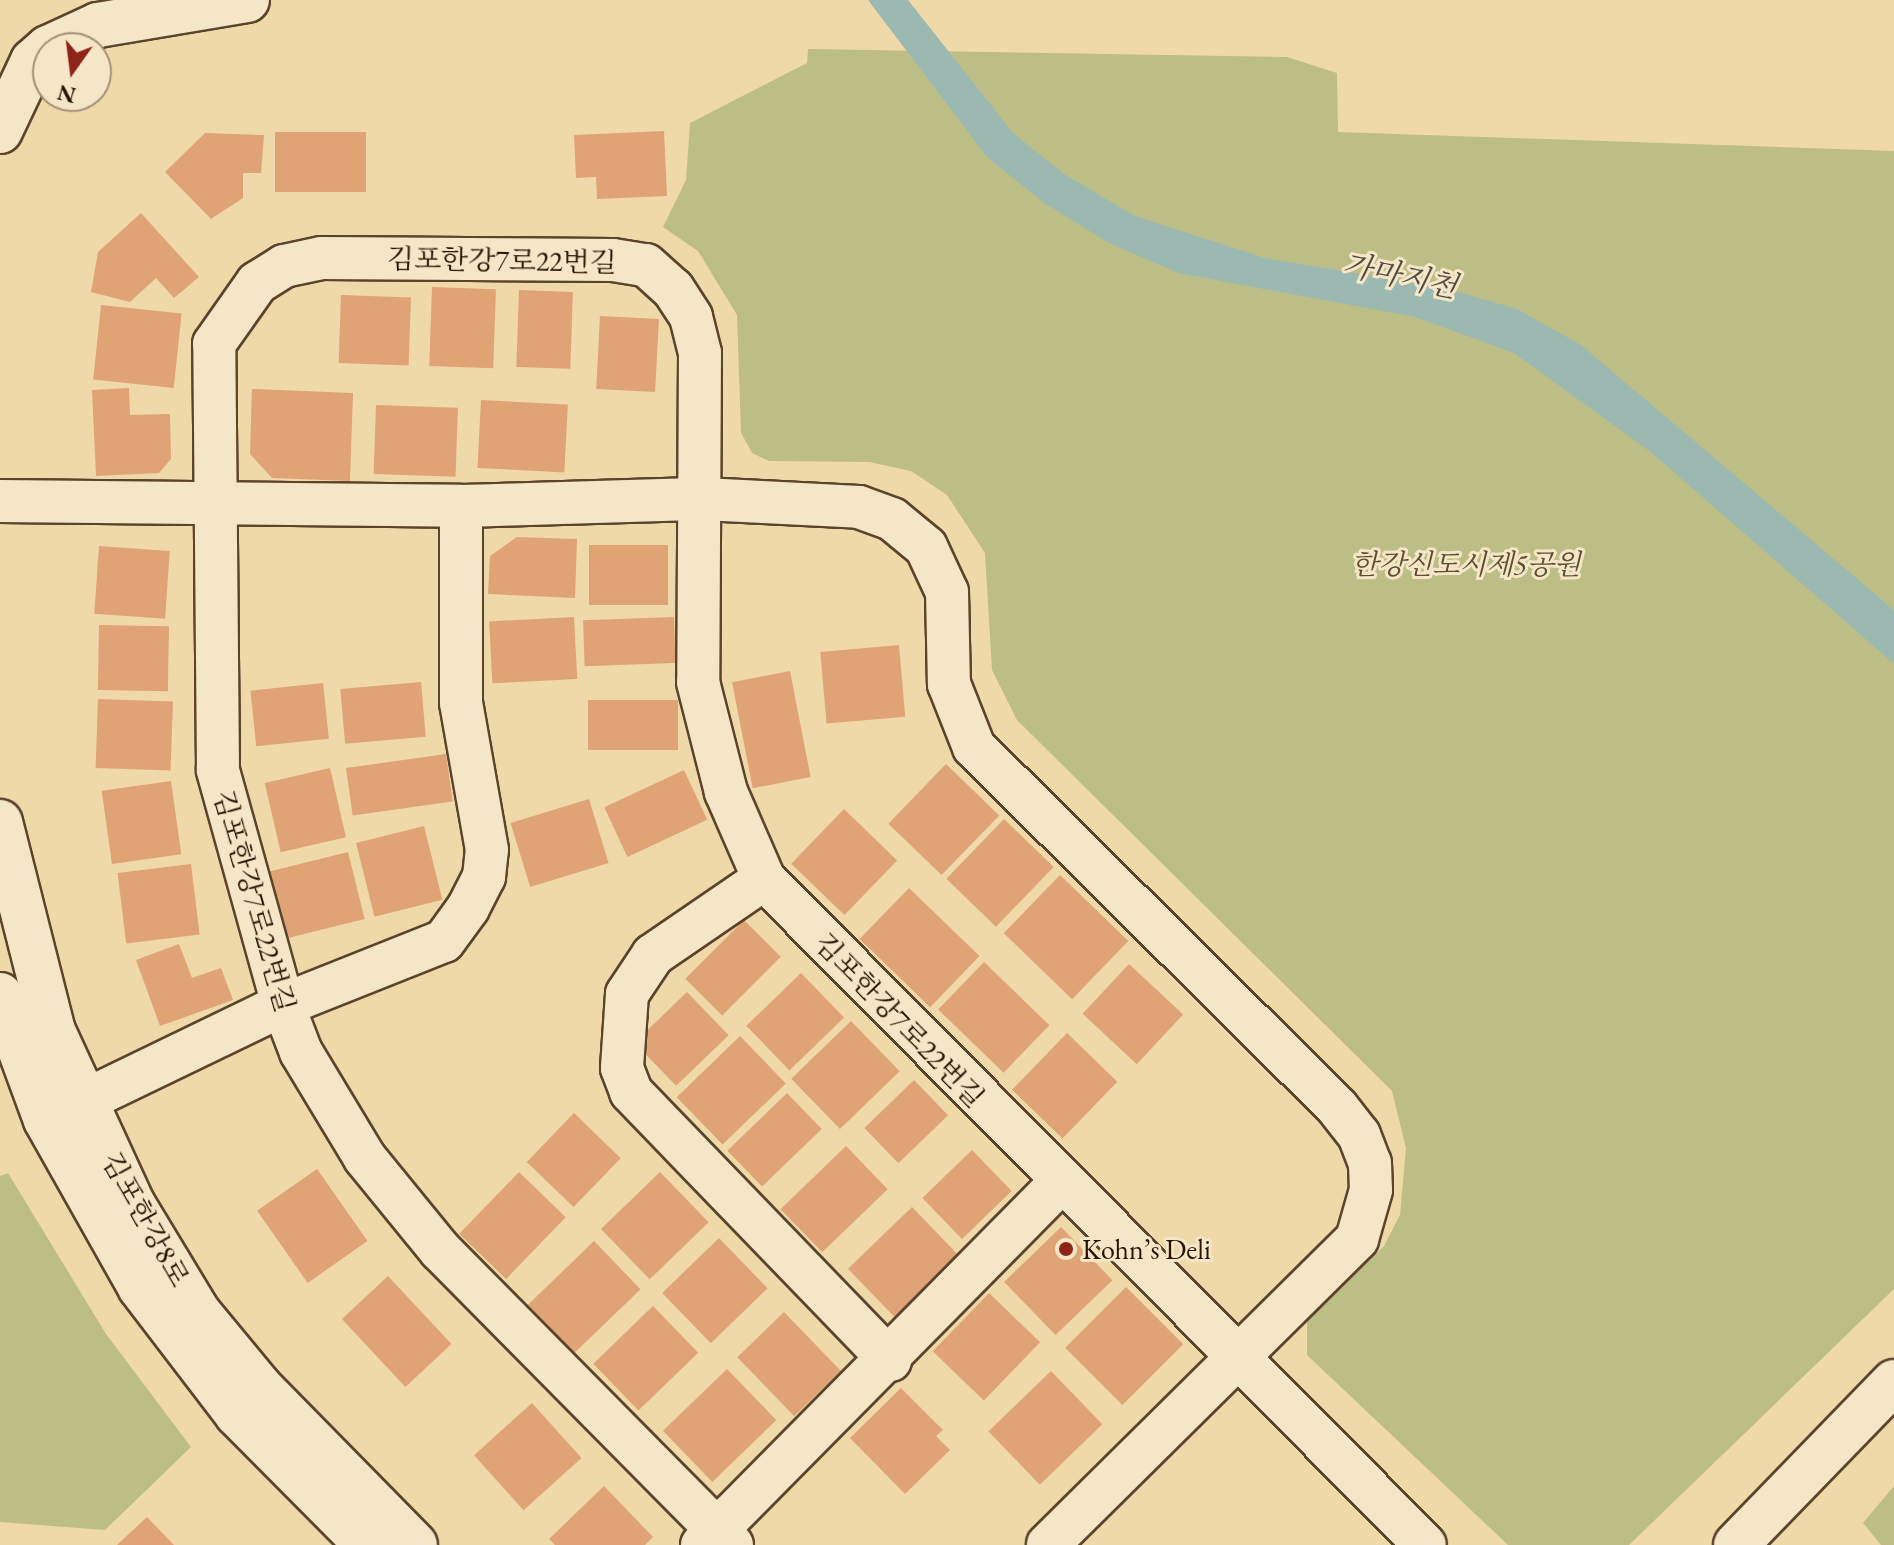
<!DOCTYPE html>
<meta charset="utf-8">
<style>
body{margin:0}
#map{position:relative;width:1894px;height:1545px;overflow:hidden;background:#efd9a9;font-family:"EB Garamond","Noto Serif KR",serif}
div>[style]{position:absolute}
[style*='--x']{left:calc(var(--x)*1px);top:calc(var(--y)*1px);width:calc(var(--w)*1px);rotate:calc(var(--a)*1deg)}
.green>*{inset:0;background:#bdbe85}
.water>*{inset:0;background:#9bb9b0}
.building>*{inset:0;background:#e0a375;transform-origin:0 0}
.roads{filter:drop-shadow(2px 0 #5b442c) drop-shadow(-2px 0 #5b442c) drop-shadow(0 2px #5b442c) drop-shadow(0 -2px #5b442c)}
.street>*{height:42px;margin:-21px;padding:0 21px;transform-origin:21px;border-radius:21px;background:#f5e6c7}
.secondary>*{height:44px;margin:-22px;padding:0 22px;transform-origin:22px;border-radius:22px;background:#f5e6c7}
.dots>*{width:22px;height:22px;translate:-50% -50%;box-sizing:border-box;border:4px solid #f5e6c7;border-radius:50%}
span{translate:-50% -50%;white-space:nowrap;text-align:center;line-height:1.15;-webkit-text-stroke:6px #f5e6c7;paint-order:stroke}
.street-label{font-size:28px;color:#2a1203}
.park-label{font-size:28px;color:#5d4e30;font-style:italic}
.poi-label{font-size:28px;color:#2a1203}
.left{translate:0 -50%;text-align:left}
.water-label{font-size:30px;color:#524c40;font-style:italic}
.north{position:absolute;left:32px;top:32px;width:80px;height:80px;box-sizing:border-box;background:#f5e6c7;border:2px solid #a49179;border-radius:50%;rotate:194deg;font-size:22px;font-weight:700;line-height:32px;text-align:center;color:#2a1203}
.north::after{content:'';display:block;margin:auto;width:28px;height:36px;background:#8f2418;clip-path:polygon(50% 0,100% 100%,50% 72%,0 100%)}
</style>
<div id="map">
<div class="green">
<div style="clip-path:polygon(808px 49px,1287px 57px,1337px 73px,1338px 132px,1894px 151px,1894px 1289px,1629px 1545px,1508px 1545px,1307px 1355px,1307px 1318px,1384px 1246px,1400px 1215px,1406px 1148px,1392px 1091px,1017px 720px,992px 670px,985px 553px,947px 495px,911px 471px,869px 462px,769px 461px,752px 453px,741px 433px,737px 315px,698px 251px,663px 227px,686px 180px,690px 123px,807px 63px)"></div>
<div style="clip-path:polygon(8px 1173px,106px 1334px,191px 1447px,105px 1530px,0 1522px,0 1176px)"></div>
<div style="clip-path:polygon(1894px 1486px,1894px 1545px,1881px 1545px,1863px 1523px)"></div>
</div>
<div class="water">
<div style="clip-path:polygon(868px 0,908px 0,1013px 133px,1064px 174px,1135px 216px,1265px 258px,1448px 289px,1517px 309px,1581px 345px,1894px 610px,1894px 664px,1652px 453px,1514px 353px,1415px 317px,1178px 273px,1109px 243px,1044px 203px,987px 157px)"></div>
</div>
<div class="building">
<div style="clip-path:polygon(664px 131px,667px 196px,597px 199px,596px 177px,576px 178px,574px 135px)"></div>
<div style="left:275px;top:132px;width:91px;height:60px"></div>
<div style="clip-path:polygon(205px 133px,264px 135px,261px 173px,243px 173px,243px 198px,211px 219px,165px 172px)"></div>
<div style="clip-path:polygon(141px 213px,199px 277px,174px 298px,156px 278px,130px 302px,91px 292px,98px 252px)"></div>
<div style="left:432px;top:287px;width:64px;height:79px;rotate:2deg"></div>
<div style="left:519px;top:290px;width:54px;height:77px;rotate:2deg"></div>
<div style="left:341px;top:295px;width:70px;height:68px;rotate:2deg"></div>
<div style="left:101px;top:305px;width:81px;height:75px;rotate:6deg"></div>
<div style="left:600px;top:316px;width:59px;height:73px;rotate:3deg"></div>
<div style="clip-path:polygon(129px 388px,130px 415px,170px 414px,171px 459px,159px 473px,96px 476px,92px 390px)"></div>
<div style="clip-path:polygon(252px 389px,353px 393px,350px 481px,272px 478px,250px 454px)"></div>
<div style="left:481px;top:400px;width:87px;height:68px;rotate:3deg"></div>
<div style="left:376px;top:405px;width:82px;height:69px;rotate:2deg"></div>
<div style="clip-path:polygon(517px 537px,577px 539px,575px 598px,488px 594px,490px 556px)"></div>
<div style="left:589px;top:545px;width:79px;height:60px"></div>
<div style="left:99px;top:546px;width:71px;height:68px;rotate:4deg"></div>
<div style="left:574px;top:617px;width:62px;height:85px;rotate:87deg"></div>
<div style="left:674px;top:617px;width:46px;height:91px;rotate:88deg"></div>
<div style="left:99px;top:625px;width:70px;height:65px;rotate:1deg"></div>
<div style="left:899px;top:645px;width:72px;height:79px;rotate:85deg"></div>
<div style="left:790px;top:671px;width:108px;height:59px;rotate:79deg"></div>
<div style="left:421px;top:682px;width:55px;height:81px;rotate:85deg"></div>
<div style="left:323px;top:683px;width:56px;height:73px;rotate:84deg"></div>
<div style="left:98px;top:699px;width:75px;height:69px;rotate:2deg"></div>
<div style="left:588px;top:700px;width:90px;height:50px"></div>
<div style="left:446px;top:754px;width:48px;height:101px;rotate:82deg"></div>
<div style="left:946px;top:764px;width:74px;height:83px;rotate:44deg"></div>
<div style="left:330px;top:768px;width:71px;height:67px;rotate:77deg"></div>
<div style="left:684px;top:770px;width:55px;height:88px;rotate:65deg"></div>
<div style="left:171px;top:781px;width:74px;height:70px;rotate:82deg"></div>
<div style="left:589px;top:799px;width:67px;height:82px;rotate:73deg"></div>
<div style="left:844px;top:809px;width:74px;height:76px;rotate:44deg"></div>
<div style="left:1004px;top:819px;width:69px;height:83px;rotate:44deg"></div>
<div style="left:424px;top:826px;width:76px;height:70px;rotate:76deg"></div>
<div style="left:348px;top:852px;width:69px;height:83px;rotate:76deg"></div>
<div style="left:191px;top:864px;width:71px;height:74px;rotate:83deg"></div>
<div style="left:1060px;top:875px;width:95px;height:81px;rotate:44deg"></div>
<div style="left:909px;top:888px;width:98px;height:71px;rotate:44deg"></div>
<div style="left:744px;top:920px;width:52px;height:83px;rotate:45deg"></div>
<div style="clip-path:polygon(179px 944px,192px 978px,221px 968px,233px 1000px,160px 1026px,136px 960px)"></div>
<div style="left:984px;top:962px;width:91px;height:66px;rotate:44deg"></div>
<div style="left:1129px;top:964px;width:74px;height:68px;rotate:43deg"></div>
<div style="left:801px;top:973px;width:62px;height:76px;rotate:46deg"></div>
<div style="left:687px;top:992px;width:60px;height:73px;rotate:46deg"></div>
<div style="left:851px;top:1021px;width:70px;height:83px;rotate:46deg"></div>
<div style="left:1067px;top:1033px;width:70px;height:79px;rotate:44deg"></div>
<div style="left:740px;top:1036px;width:66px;height:88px;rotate:46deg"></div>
<div style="left:914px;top:1080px;width:49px;height:69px;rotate:46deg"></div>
<div style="left:787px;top:1093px;width:50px;height:83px;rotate:46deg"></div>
<div style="left:574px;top:1113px;width:65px;height:68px;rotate:44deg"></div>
<div style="left:846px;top:1146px;width:60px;height:91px;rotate:46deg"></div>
<div style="left:972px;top:1150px;width:57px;height:69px;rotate:46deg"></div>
<div style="left:317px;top:1169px;width:88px;height:73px;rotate:55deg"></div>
<div style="left:519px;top:1172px;width:65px;height:86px;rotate:44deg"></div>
<div style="left:660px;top:1172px;width:70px;height:82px;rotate:46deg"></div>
<div style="left:912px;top:1207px;width:67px;height:89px;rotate:46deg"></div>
<div style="left:1061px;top:1227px;width:74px;height:79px;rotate:46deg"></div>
<div style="left:719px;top:1238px;width:70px;height:79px;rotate:46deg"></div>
<div style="left:594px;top:1241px;width:67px;height:92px;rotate:46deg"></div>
<div style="left:388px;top:1276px;width:93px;height:63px;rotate:47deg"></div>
<div style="left:1126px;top:1287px;width:81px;height:86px;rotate:45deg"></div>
<div style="left:989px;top:1293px;width:71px;height:81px;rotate:44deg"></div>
<div style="left:653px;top:1306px;width:65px;height:83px;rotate:46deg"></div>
<div style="left:784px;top:1312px;width:82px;height:65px;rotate:46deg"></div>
<div style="left:727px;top:1369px;width:71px;height:89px;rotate:46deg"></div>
<div style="left:1051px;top:1371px;width:74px;height:87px;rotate:46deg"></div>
<div style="clip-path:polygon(901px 1388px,943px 1430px,936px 1436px,950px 1450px,905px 1494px,850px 1438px)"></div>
<div style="left:532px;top:1403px;width:74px;height:78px;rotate:48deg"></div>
<div style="clip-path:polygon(604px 1486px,653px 1537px,645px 1545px,555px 1545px,549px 1539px)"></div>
<div style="clip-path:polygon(147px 1517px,174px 1545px,117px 1545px)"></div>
</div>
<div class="roads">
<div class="street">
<div style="--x:0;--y:501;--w:461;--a:0.6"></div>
<div style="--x:461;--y:506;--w:242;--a:-1.7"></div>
<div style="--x:703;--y:499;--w:156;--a:2.9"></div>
<div style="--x:859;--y:507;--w:35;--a:20"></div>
<div style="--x:892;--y:519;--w:44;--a:39.5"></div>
<div style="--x:926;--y:547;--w:50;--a:65"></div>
<div style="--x:947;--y:592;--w:92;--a:88.8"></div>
<div style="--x:949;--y:684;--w:68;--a:68.4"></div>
<div style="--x:974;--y:747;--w:511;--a:44.76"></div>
<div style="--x:1337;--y:1107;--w:36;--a:52"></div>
<div style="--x:1359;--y:1135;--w:30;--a:69"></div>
<div style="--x:1370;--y:1163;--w:27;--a:88"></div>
<div style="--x:1371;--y:1190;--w:51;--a:105.9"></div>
<div style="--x:1357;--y:1239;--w:435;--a:135.3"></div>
<div style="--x:764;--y:879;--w:135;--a:145.6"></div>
<div style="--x:653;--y:955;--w:47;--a:123.7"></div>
<div style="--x:627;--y:994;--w:74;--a:93.9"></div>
<div style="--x:622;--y:1068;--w:26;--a:69"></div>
<div style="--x:631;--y:1092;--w:373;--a:46"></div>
<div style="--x:55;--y:1115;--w:253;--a:-25.8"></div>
<div style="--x:283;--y:1005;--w:173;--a:-21.7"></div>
<div style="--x:444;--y:941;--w:41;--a:-54"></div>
<div style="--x:468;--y:908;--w:35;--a:-63"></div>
<div style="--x:484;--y:877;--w:27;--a:-84"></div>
<div style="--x:487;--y:850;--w:149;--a:-100"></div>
<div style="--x:461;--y:703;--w:197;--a:-90"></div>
<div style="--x:702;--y:1545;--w:509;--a:-45.32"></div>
<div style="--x:732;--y:1545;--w:415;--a:-134.7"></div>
<div style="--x:440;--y:1250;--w:119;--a:-129.2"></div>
<div style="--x:365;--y:1158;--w:124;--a:-121.1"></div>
<div style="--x:301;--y:1052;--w:50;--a:-111"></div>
<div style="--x:283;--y:1005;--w:244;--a:-105.5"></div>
<div style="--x:218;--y:770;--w:426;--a:-90.5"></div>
<div style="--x:214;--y:344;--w:75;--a:-54.8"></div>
<div style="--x:257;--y:283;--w:32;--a:-32"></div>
<div style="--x:284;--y:266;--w:39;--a:-12"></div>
<div style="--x:322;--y:258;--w:291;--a:0.4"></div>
<div style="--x:613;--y:260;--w:33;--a:9"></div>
<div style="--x:646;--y:265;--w:36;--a:42"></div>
<div style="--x:673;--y:289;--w:33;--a:57"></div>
<div style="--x:691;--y:317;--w:37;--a:76"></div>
<div style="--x:700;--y:353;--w:329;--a:90.3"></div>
<div style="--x:698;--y:682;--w:114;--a:75.7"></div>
<div style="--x:726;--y:792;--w:95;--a:66.4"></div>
<div style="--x:764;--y:879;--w:938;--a:45.22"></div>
</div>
<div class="secondary">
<div style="--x:48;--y:48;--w:55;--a:-24.7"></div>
<div style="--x:98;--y:25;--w:151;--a:-9.5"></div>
<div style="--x:0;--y:131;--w:77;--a:-64.8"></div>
<div style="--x:33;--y:61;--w:20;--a:-41"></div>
<div style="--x:0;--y:822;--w:216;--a:75.8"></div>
<div style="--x:53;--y:1031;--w:189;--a:65.3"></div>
<div style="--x:132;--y:1203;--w:127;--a:58.8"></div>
<div style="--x:198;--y:1312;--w:97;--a:50.4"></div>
<div style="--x:260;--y:1387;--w:221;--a:45.5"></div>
<div style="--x:0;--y:995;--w:133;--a:69.8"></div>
<div style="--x:46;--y:1120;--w:192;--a:60.6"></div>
<div style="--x:140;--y:1287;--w:160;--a:52.6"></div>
<div style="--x:237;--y:1414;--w:185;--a:45.2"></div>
<div style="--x:1736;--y:1545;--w:227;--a:-45.9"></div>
</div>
</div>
<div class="dots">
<div style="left:1066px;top:1249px;background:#8f2418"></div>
</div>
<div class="street-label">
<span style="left:502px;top:260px;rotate:1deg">김포한강7로22번길</span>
<span style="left:255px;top:901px;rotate:74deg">김포한강7로22번길</span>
<span style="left:900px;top:1020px;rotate:46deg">김포한강7로22번길</span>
<span style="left:146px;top:1219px;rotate:61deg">김포한강8로</span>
</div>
<div class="park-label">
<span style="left:1466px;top:564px">한강신도시제5공원</span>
</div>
<div class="poi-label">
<span class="left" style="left:1082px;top:1249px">Kohn’s Deli</span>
</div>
<div class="water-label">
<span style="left:1400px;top:276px;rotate:12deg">가마지천</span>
</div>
<div class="north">N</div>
</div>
